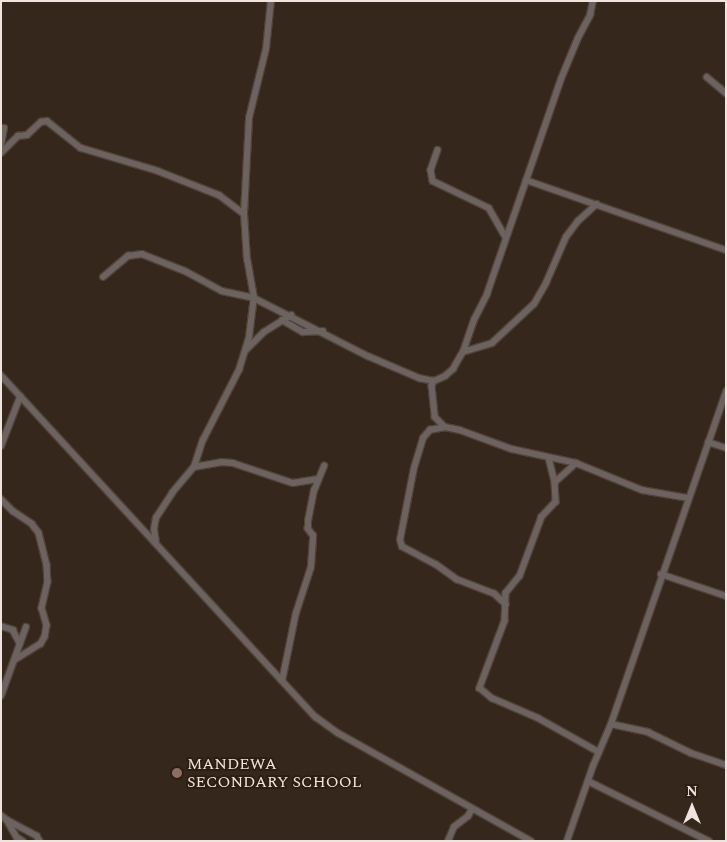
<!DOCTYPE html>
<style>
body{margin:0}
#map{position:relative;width:727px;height:842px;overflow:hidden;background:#36271d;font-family:Spectral,serif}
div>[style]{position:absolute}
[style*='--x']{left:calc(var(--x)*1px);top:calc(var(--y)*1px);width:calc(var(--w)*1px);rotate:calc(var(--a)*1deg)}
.roads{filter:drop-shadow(1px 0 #504238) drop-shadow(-1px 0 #504238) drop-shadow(0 1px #504238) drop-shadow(0 -1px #504238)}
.minor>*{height:5.5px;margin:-2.75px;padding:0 2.75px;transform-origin:2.75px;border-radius:2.75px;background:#6c6260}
.dots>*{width:14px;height:14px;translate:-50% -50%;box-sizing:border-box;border:2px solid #2c1e13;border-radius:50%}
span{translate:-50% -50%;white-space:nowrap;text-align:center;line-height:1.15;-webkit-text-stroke:4px #2c1e13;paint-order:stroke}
.poi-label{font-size:16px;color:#efe5de}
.left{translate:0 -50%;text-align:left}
.frame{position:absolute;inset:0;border:2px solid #efe5de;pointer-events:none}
.north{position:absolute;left:667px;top:782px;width:50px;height:50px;-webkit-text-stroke:4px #2c1e13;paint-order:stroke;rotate:0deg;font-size:14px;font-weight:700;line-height:20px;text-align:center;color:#efe5de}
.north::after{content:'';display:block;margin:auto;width:18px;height:22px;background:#efe5de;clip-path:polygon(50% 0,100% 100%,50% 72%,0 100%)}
</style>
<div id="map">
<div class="roads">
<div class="minor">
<div style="--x:707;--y:77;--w:25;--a:40"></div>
<div style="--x:1;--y:145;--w:17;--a:-80"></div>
<div style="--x:438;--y:150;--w:21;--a:109"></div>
<div style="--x:431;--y:170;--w:11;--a:80"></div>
<div style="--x:433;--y:181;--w:62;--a:25.7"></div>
<div style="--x:489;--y:208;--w:32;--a:60"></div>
<div style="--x:1;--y:153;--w:24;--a:-45"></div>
<div style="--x:18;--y:136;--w:9;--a:-6"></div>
<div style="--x:27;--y:135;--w:19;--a:-43"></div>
<div style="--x:41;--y:122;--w:6;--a:-9"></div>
<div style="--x:47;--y:121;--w:43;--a:38.5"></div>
<div style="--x:81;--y:148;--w:80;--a:16.6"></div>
<div style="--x:158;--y:171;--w:66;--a:21.5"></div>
<div style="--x:219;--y:195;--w:31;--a:37"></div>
<div style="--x:526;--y:180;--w:212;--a:19.3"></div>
<div style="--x:103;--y:277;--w:33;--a:-40"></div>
<div style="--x:128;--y:256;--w:14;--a:-8"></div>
<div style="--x:142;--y:254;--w:46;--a:21.6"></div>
<div style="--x:185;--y:271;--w:42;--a:28.4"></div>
<div style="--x:222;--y:291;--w:33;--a:12"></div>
<div style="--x:254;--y:298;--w:128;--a:27"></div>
<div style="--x:368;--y:356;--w:56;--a:23.3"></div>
<div style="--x:419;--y:378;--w:15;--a:11"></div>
<div style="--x:434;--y:381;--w:12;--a:-24"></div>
<div style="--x:445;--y:376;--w:11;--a:-41"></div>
<div style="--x:453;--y:369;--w:20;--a:-60"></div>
<div style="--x:463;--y:352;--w:34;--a:-71"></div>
<div style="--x:474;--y:320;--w:29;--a:-63"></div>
<div style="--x:487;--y:294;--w:227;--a:-71"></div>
<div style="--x:561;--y:79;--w:44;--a:-67.5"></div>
<div style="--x:578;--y:38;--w:26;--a:-62"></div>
<div style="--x:590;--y:15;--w:14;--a:-78"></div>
<div style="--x:282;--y:320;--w:24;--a:30"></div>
<div style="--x:303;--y:332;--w:20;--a:-3"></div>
<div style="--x:246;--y:350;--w:25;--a:-45"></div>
<div style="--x:264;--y:332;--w:32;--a:-32"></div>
<div style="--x:463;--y:352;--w:30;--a:-17"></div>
<div style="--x:492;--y:343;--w:57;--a:-42.9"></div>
<div style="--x:534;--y:304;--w:24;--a:-60"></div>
<div style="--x:546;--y:283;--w:50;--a:-66.5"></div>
<div style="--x:566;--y:237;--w:20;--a:-53"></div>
<div style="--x:578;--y:221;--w:25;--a:-42"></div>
<div style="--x:1;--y:375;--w:465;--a:47.4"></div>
<div style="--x:316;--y:717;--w:27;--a:36"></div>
<div style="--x:338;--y:733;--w:221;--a:29.2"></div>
<div style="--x:434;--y:381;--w:5;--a:112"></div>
<div style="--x:432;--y:386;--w:31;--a:84"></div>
<div style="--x:435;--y:417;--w:14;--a:45"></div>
<div style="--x:708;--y:442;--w:19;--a:18"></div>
<div style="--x:1;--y:446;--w:53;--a:-68.8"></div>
<div style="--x:549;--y:458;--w:25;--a:76"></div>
<div style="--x:555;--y:482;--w:20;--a:87"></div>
<div style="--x:556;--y:502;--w:21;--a:133"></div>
<div style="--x:542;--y:517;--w:63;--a:110.4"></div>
<div style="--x:520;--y:576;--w:22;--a:129"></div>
<div style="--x:506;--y:593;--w:28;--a:92"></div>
<div style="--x:505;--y:621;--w:72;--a:110.5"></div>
<div style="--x:480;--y:688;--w:16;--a:40"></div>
<div style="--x:492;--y:698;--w:50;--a:23.5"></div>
<div style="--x:538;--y:718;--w:70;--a:29.1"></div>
<div style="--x:194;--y:467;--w:27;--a:-10"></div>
<div style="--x:221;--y:462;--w:12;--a:5"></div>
<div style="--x:233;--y:463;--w:63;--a:18.4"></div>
<div style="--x:293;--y:483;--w:25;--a:-9"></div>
<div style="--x:555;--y:482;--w:28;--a:-42"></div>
<div style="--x:1;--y:499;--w:17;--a:45"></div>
<div style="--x:13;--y:511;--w:23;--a:34"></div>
<div style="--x:32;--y:524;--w:11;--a:52"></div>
<div style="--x:39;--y:533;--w:33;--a:76"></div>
<div style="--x:47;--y:565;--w:17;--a:87"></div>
<div style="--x:48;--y:582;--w:27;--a:103"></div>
<div style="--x:42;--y:608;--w:18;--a:74"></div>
<div style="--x:47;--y:625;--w:12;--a:99"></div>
<div style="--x:45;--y:637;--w:8;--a:120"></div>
<div style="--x:41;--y:644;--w:31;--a:148"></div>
<div style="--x:156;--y:543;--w:14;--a:-98"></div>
<div style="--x:154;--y:529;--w:11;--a:-80"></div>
<div style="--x:156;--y:518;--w:30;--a:-57"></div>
<div style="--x:172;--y:493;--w:34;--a:-50"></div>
<div style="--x:194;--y:467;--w:28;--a:-72"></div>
<div style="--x:203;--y:440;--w:79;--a:-62.8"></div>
<div style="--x:239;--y:370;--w:34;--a:-73"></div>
<div style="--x:249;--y:337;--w:39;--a:-83"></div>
<div style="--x:254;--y:298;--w:39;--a:-100"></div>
<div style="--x:247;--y:260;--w:46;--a:-93.7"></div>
<div style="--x:244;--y:214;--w:96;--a:-87"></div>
<div style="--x:249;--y:118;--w:71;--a:-76.2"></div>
<div style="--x:266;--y:49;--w:48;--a:-84.1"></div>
<div style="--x:661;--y:574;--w:69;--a:18.7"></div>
<div style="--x:506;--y:605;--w:16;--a:-137"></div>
<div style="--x:494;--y:594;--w:40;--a:-159"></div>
<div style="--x:457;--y:580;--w:26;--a:-144"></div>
<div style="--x:436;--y:565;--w:38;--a:-152"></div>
<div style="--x:402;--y:547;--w:7;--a:-106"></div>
<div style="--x:400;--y:540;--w:73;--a:-79"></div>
<div style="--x:414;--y:468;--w:31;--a:-73"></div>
<div style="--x:423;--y:438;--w:11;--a:-49"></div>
<div style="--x:430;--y:430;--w:15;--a:-11"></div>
<div style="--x:445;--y:427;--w:15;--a:11"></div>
<div style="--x:460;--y:430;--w:55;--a:20.1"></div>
<div style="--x:512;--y:449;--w:66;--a:12.3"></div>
<div style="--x:576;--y:463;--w:71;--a:22.2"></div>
<div style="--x:642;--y:490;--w:47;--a:9.9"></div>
<div style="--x:1;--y:626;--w:13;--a:18"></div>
<div style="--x:13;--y:630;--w:15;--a:62"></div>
<div style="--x:282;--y:681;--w:69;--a:-78.4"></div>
<div style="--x:296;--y:613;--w:48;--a:-71.9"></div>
<div style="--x:311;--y:567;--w:31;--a:-86"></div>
<div style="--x:313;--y:536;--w:9;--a:-126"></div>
<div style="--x:308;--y:529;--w:8;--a:-90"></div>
<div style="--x:308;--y:521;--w:31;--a:-79"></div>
<div style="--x:314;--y:491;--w:27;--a:-68"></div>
<div style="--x:1;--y:696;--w:73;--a:-70.1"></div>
<div style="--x:611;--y:724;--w:38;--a:12"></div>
<div style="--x:648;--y:732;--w:48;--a:26"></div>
<div style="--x:691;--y:753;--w:37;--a:19"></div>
<div style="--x:588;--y:781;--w:135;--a:26.4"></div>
<div style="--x:1;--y:815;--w:8;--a:40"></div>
<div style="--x:7;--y:820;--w:20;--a:60"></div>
<div style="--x:17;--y:837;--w:7;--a:34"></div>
<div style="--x:7;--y:820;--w:34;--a:28"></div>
<div style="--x:37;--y:836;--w:6;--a:59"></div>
<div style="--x:448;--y:841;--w:15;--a:-67"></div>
<div style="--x:454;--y:827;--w:18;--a:-38"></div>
<div style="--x:468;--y:816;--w:8;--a:-60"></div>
<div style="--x:567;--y:841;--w:79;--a:-70.9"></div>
<div style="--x:593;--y:766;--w:46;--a:-66.8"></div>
<div style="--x:611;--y:724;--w:352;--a:-70.9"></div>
</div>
</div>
<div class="dots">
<div style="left:177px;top:773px;background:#8d6e63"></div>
</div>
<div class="poi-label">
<span class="left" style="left:187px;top:773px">MANDEWA<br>SECONDARY SCHOOL</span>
</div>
<div class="frame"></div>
<div class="north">N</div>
</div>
